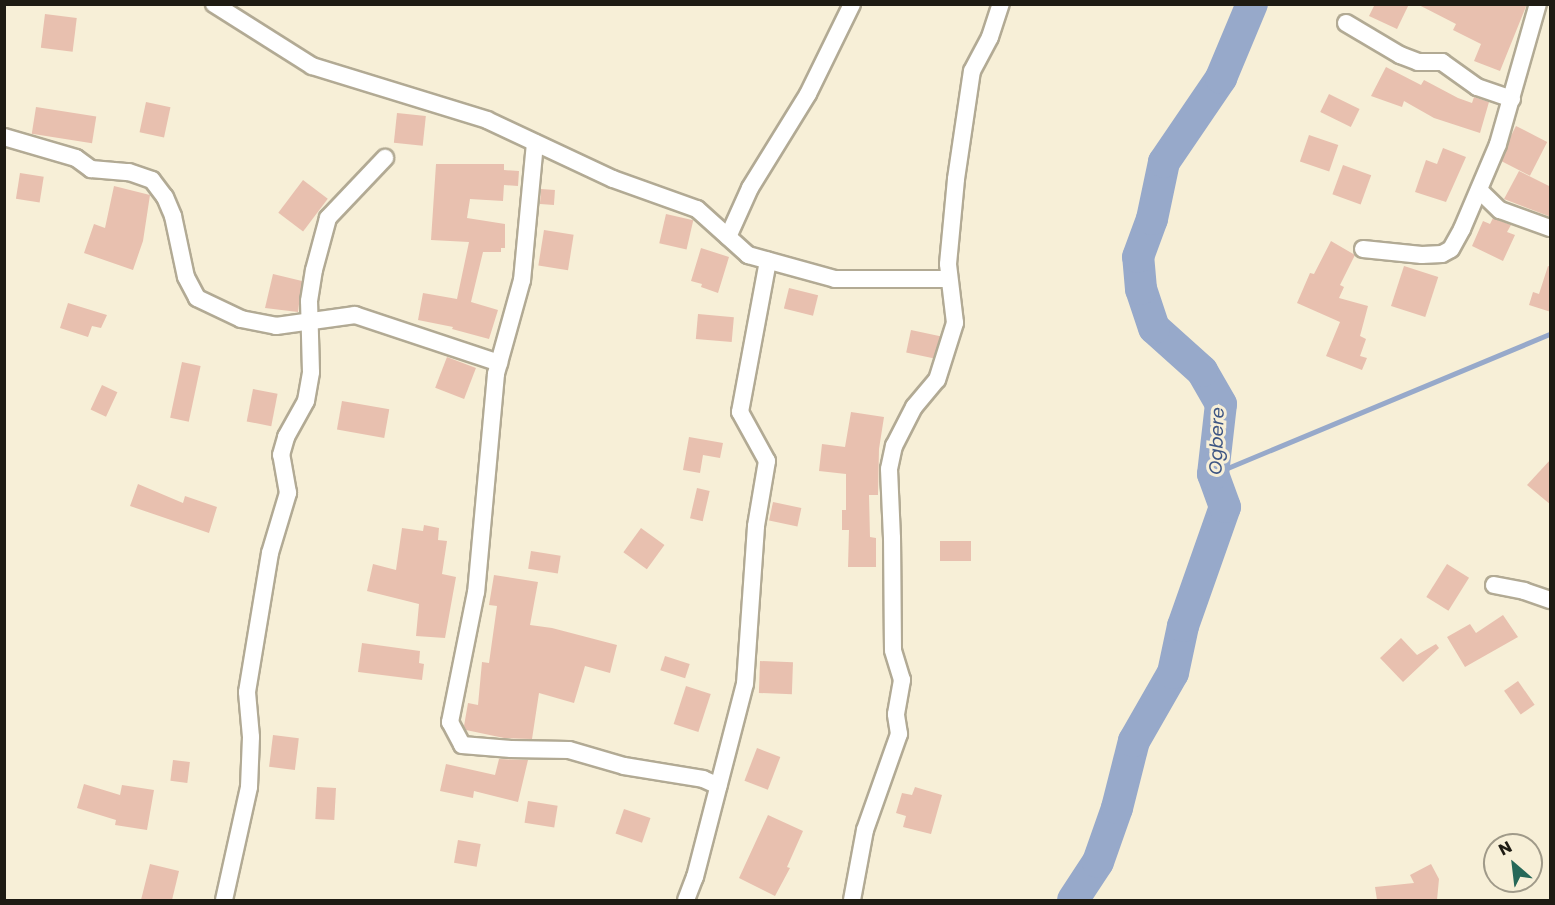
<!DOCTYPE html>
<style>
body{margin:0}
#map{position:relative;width:1555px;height:905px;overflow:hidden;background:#f7efd7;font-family:Poppins,sans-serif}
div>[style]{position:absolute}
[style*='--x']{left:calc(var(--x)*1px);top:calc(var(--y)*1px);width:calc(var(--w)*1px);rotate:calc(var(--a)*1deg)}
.stream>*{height:5px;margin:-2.5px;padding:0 2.5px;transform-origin:2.5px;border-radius:2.5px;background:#97a9ca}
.river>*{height:32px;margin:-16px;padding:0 16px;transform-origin:16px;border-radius:16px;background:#97a9ca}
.building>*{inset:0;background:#e8c0af;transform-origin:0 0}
.roads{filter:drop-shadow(2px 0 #b2aa94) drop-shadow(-2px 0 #b2aa94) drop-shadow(0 2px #b2aa94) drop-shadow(0 -2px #b2aa94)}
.minor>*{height:16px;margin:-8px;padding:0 8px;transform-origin:8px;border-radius:8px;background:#fff}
span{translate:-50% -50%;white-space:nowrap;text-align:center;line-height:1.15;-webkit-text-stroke:6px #f7efd7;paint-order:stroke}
.water-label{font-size:18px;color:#3d5583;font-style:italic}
.frame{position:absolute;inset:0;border:6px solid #1e1b13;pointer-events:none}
.north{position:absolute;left:1483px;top:833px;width:60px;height:60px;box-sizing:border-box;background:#f7efd7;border:2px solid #a09a89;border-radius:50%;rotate:332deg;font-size:16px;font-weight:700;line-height:24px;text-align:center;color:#1e1b13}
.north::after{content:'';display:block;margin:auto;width:21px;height:27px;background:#266858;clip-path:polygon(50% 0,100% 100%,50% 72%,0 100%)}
</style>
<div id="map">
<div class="stream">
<div style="--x:1213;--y:474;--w:365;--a:-22.6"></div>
</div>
<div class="river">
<div style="--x:1073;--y:900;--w:45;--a:-56.7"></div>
<div style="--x:1098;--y:862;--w:57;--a:-70.6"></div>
<div style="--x:1117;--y:808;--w:69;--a:-75.8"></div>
<div style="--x:1134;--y:741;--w:78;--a:-60.2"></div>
<div style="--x:1173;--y:673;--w:48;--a:-78"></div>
<div style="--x:1183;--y:626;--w:126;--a:-70.6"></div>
<div style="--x:1225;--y:507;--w:35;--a:-110"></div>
<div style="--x:1213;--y:474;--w:70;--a:-83.5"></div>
<div style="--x:1221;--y:404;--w:38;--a:-120"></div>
<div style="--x:1202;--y:371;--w:64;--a:-138.1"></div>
<div style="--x:1154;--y:328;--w:41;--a:-108.4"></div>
<div style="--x:1141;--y:289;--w:32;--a:-95"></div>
<div style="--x:1138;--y:257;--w:40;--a:-69.8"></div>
<div style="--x:1152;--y:219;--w:58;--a:-78.1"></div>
<div style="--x:1164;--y:162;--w:102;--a:-55.8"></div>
<div style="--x:1221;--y:78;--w:80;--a:-67.3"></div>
</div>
<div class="building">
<div style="clip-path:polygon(1375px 4px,1409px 4px,1397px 29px,1369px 16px)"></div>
<div style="clip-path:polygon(1417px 4px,1527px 4px,1500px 71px,1474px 61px,1481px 44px,1453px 30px,1456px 24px)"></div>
<div style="left:45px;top:14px;width:32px;height:34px;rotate:7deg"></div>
<div style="clip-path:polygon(1386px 67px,1421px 85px,1424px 80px,1458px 98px,1472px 103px,1474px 97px,1489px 102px,1480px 133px,1434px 118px,1404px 101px,1402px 107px,1371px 96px)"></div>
<div style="left:1329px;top:94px;width:34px;height:20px;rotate:26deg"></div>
<div style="left:146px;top:102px;width:25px;height:31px;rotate:12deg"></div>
<div style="left:36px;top:107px;width:61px;height:27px;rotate:9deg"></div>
<div style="left:397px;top:113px;width:29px;height:30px;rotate:6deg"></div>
<div style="left:1516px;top:126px;width:35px;height:38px;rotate:27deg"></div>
<div style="left:1309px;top:135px;width:31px;height:28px;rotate:19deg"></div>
<div style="clip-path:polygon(1443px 148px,1466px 157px,1446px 202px,1415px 192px,1426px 160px,1437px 164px)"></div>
<div style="clip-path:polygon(436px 164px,504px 164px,504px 170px,519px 171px,518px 186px,504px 185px,503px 201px,470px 199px,467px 218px,505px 224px,505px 248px,501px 248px,501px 252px,483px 252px,471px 302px,498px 310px,489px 339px,452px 329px,453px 327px,418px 320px,423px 293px,457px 299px,469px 242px,431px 240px)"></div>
<div style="left:1343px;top:165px;width:30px;height:31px;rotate:20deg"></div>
<div style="clip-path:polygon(1519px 171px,1551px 187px,1551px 217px,1504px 199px)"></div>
<div style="left:20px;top:173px;width:24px;height:26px;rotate:9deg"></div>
<div style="left:303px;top:180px;width:31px;height:41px;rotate:37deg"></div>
<div style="clip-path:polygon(114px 186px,150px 195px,143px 241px,133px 270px,84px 253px,94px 224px,105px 228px)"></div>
<div style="left:541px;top:189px;width:14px;height:15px;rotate:4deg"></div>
<div style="left:666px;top:214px;width:28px;height:30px;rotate:13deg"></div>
<div style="clip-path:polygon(1493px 218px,1511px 225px,1507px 232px,1515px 235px,1503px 261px,1472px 246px,1483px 221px,1490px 224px)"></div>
<div style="left:544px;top:230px;width:30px;height:36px;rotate:9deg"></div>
<div style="clip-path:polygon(1331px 241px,1355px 255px,1340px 285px,1344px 287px,1339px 298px,1368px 306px,1360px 336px,1366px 339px,1360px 356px,1367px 358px,1362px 370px,1326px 356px,1340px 322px,1297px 303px,1310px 273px,1314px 274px)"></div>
<div style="clip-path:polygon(701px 248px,729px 257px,718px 293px,701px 287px,702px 284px,691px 281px)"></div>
<div style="left:1404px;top:266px;width:36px;height:42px;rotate:18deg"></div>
<div style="clip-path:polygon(1548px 266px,1551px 267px,1551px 312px,1529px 305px,1533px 292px,1539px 294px)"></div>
<div style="clip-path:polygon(273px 274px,302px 281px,298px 312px,265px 308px)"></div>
<div style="left:789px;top:288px;width:30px;height:21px;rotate:14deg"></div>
<div style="clip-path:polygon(68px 303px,107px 315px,101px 328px,92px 326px,88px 337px,60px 328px)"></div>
<div style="left:698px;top:314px;width:36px;height:25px;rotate:5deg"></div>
<div style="left:911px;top:330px;width:30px;height:23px;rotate:12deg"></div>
<div style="left:447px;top:357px;width:31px;height:33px;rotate:21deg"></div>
<div style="left:182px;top:362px;width:19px;height:57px;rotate:12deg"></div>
<div style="left:102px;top:385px;width:17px;height:27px;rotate:25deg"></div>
<div style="left:253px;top:389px;width:25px;height:33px;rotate:11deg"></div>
<div style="left:342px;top:401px;width:48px;height:29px;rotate:10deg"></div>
<div style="clip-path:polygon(851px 412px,884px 417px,879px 449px,878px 495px,869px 495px,870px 537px,876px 538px,876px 567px,848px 567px,849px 530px,842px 530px,842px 510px,846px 510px,846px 474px,819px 471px,822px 444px,845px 447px)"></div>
<div style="clip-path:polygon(689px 437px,723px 443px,720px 458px,703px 455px,700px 473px,683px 470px)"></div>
<div style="clip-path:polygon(1551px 459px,1551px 505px,1527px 485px)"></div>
<div style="clip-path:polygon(138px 484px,183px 503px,185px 496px,217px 507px,209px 533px,130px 506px)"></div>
<div style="left:697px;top:488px;width:13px;height:31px;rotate:13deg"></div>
<div style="left:773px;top:502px;width:29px;height:19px;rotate:12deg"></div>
<div style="clip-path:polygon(424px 525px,439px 528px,438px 540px,447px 541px,442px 574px,456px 577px,445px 638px,416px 636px,419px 604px,367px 591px,373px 564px,396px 570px,402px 528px,423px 531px)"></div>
<div style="left:641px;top:528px;width:29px;height:30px;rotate:36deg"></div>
<div style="left:971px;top:541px;width:20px;height:31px;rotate:90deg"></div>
<div style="left:531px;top:551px;width:30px;height:18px;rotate:9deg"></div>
<div style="left:1447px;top:564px;width:26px;height:39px;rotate:32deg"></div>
<div style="clip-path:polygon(494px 575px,538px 582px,530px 625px,552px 628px,617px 645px,610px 673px,585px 666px,574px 703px,539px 693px,532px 739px,504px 738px,466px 730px,464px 726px,468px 703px,478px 705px,482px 662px,489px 663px,497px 606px,489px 605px)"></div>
<div style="clip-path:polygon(1503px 615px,1518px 637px,1465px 667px,1447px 637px,1470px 624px,1476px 633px)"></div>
<div style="clip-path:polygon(1401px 638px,1417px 655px,1436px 644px,1439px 648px,1403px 682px,1380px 658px)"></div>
<div style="clip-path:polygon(362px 643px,420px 651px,419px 663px,424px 664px,422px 680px,358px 672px)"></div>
<div style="left:665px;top:656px;width:26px;height:15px;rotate:18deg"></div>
<div style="left:760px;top:661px;width:33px;height:32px;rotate:2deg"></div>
<div style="left:1518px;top:681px;width:29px;height:17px;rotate:55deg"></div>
<div style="left:686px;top:686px;width:26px;height:40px;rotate:18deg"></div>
<div style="left:273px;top:735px;width:26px;height:32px;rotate:7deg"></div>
<div style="left:757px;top:748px;width:25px;height:35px;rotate:21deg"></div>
<div style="clip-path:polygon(499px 759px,528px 760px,518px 802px,474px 791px,473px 798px,440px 791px,446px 764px,495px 775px)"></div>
<div style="left:173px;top:760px;width:17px;height:21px;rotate:7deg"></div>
<div style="clip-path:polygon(84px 784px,120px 795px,122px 785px,154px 790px,147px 830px,115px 825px,116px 820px,77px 808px)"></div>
<div style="left:317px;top:787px;width:19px;height:32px;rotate:3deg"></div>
<div style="clip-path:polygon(915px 787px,942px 795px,931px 834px,903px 827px,906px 816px,896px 813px,902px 793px,912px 795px)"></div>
<div style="left:528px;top:801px;width:30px;height:22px;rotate:9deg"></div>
<div style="left:624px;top:809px;width:28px;height:26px;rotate:19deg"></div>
<div style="clip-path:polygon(768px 815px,803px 831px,787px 867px,790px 868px,775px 896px,739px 878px)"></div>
<div style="left:458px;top:840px;width:23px;height:23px;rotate:10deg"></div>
<div style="clip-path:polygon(150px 864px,179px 871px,172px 900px,141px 900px)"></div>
<div style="clip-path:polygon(1431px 864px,1439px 879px,1437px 900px,1377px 900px,1375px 887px,1414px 883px,1410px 875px)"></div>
</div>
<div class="roads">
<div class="minor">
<div style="--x:214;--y:4;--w:116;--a:32.3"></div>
<div style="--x:312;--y:66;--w:183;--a:17.1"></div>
<div style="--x:487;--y:120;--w:139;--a:25.1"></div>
<div style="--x:613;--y:179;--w:89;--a:19.7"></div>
<div style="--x:697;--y:209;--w:69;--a:42"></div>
<div style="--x:748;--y:255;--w:90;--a:15.4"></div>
<div style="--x:835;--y:279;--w:114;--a:0"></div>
<div style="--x:1346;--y:23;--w:63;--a:30.7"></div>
<div style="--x:1400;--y:55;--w:19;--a:21"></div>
<div style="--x:1418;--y:62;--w:24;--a:0"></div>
<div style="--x:1442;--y:62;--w:43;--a:35.5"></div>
<div style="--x:1477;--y:87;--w:37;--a:19"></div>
<div style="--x:4;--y:137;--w:75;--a:16.3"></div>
<div style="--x:76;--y:158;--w:19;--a:36"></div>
<div style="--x:91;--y:169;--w:38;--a:5"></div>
<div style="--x:129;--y:172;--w:24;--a:19"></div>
<div style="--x:152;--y:180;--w:21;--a:53"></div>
<div style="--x:165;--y:197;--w:21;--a:67"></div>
<div style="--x:173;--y:216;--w:62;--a:78"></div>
<div style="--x:186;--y:277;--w:24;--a:62"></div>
<div style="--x:197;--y:298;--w:49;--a:25.5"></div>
<div style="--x:241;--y:319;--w:36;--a:11"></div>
<div style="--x:276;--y:326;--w:80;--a:-7.9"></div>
<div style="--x:355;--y:315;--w:152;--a:18.4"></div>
<div style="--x:535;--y:143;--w:138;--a:95.4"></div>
<div style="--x:522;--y:280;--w:98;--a:105.5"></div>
<div style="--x:496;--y:374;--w:219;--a:95.2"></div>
<div style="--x:476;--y:592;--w:133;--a:101.3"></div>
<div style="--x:450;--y:722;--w:26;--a:62"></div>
<div style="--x:462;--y:745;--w:49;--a:4.7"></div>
<div style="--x:511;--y:749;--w:58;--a:1"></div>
<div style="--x:569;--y:750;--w:57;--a:16.2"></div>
<div style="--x:624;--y:766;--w:80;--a:9.3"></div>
<div style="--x:703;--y:779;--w:17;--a:24"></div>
<div style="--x:1479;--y:190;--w:29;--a:44"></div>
<div style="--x:1500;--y:210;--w:53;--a:19.8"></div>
<div style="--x:728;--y:237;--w:54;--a:-65.8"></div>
<div style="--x:750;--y:188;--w:110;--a:-58.3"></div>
<div style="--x:808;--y:94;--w:100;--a:-63.9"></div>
<div style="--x:1363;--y:249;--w:59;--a:5.8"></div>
<div style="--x:1422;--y:255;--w:20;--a:-3"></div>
<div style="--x:1442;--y:254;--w:10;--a:-29"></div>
<div style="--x:1451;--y:249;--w:23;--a:-61"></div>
<div style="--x:1462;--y:229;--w:92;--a:-67"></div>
<div style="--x:1498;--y:144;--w:146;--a:-74.1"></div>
<div style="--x:1494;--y:585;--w:31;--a:11"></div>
<div style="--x:1524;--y:591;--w:28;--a:19"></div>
<div style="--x:224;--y:900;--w:116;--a:-77.5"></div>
<div style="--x:249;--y:787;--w:50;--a:-87.7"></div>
<div style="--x:251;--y:737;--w:45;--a:-95.1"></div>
<div style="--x:247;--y:692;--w:141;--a:-80.6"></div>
<div style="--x:270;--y:553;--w:63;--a:-73.3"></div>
<div style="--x:288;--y:493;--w:39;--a:-100"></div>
<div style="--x:281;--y:455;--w:19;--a:-74"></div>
<div style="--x:286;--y:437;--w:41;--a:-60.9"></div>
<div style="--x:306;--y:401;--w:29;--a:-80"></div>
<div style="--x:311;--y:372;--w:71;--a:-91.6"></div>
<div style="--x:309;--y:301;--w:31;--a:-81"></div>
<div style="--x:314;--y:270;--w:54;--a:-74.9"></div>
<div style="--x:328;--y:218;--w:83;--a:-46.5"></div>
<div style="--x:686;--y:900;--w:25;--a:-69"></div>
<div style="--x:695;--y:877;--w:199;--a:-75.5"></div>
<div style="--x:745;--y:684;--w:158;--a:-86"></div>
<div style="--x:756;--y:526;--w:66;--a:-80.4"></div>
<div style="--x:767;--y:461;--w:56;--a:-118.9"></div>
<div style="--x:740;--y:412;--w:154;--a:-79.5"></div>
<div style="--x:852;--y:900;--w:71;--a:-79.5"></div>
<div style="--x:865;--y:830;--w:102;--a:-70.5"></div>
<div style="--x:899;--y:734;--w:20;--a:-99"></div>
<div style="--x:896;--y:714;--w:35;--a:-80"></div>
<div style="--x:902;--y:680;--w:31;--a:-107"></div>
<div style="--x:893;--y:650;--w:112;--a:-90.5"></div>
<div style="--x:892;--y:538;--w:69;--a:-92.5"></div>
<div style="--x:889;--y:469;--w:24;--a:-78"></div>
<div style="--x:894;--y:446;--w:44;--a:-62.9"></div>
<div style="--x:914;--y:407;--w:35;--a:-50"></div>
<div style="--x:937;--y:380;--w:60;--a:-72.5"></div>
<div style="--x:955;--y:323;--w:59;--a:-96.8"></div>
<div style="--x:948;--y:264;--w:85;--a:-84.6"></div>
<div style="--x:956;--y:179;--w:109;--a:-81.6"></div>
<div style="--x:972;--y:71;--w:38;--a:-62"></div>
<div style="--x:990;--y:37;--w:35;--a:-72"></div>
</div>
</div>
<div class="water-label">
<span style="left:1217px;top:441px;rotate:-88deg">Ogbere</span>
</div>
<div class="frame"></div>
<div class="north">N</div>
</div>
